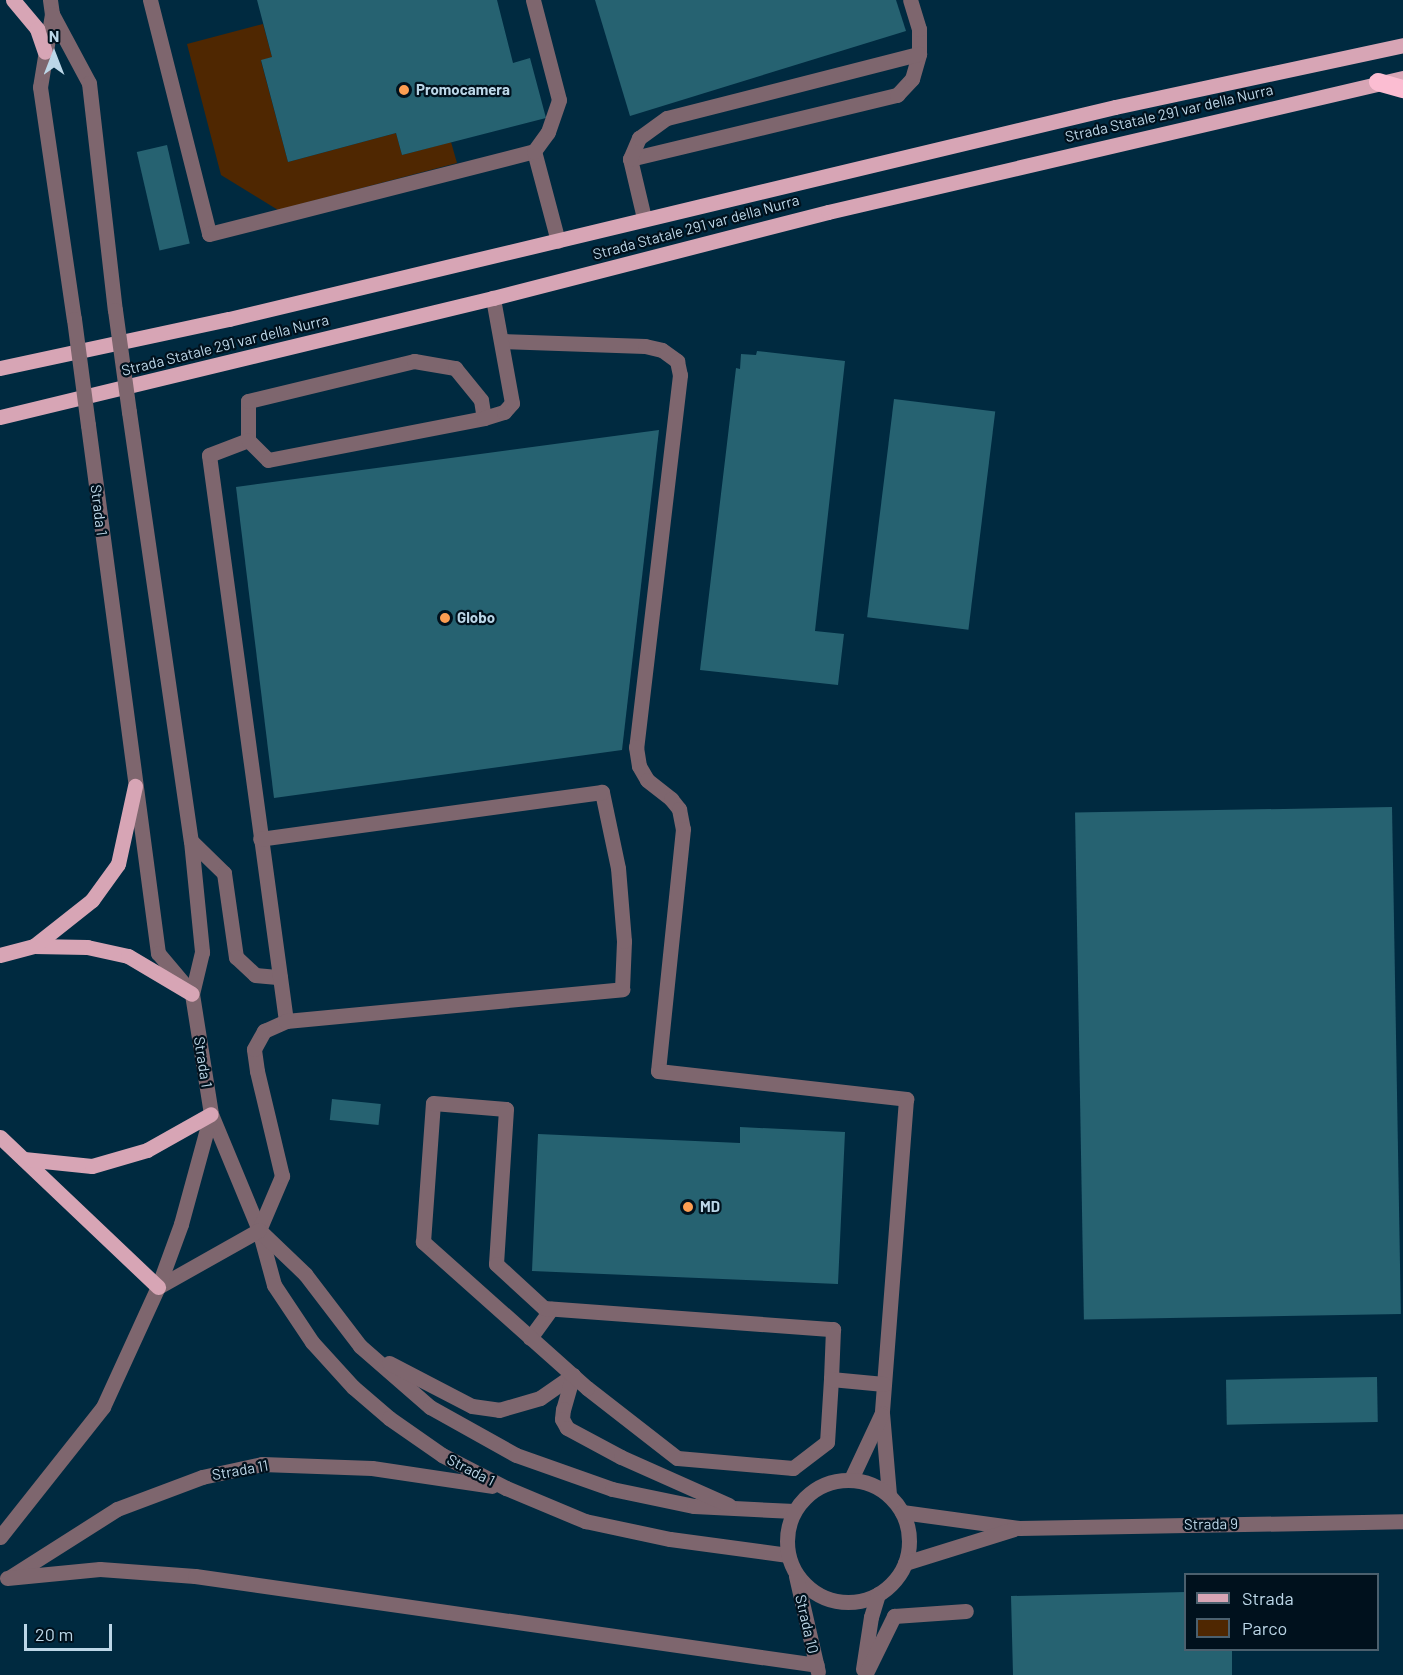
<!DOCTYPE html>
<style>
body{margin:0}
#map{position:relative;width:1403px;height:1675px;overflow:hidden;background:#002a40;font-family:Barlow,sans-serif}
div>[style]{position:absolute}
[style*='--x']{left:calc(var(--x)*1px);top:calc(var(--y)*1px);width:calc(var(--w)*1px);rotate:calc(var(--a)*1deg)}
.green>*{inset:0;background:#4f2701}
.building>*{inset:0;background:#266271;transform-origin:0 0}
.minor>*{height:15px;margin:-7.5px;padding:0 7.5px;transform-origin:7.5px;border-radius:7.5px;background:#7e666e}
.minor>.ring{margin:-7.5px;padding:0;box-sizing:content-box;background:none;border:15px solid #7e666e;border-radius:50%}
.major>*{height:15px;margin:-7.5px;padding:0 7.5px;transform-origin:7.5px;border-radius:7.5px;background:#d7a5b5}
.highway>*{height:18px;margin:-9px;padding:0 9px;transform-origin:9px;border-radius:9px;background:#fbbdd2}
.minor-bridge>*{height:15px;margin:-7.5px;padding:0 7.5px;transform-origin:7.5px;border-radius:7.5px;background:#7e666e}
.dots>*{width:16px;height:16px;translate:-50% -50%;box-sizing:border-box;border:3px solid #00111d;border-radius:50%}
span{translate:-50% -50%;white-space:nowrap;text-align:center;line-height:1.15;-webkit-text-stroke:4.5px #00111d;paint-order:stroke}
.poi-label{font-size:15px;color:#bcd7e8;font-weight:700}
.left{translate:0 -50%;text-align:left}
.street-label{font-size:15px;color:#bcd7e8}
.legend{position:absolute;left:1184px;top:1573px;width:195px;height:78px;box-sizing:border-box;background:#00111d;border:2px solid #4b606e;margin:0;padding:8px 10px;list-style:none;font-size:18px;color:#bcd7e8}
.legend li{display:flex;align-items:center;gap:12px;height:30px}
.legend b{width:30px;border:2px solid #4b606e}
.north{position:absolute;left:24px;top:24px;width:60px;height:60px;-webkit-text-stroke:4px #00111d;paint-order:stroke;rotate:0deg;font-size:16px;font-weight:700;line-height:24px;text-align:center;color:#bcd7e8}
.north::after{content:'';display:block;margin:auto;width:21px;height:27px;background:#bcd7e8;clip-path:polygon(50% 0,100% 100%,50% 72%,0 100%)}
.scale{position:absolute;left:24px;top:1624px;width:88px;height:27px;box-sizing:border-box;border:3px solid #bcd7e8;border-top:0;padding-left:8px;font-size:18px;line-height:21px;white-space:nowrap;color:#bcd7e8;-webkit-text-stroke:4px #00111d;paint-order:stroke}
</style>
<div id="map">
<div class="green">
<div style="clip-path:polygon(263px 24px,272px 57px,261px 61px,288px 162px,396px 133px,402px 155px,451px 142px,457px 163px,278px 210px,221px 175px,187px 44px)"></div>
</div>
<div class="building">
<div style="clip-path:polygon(257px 0,497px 0,513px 63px,530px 58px,546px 118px,402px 155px,396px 133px,288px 162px,261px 60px,272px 57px)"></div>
<div style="clip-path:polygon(595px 0,896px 0,906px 31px,630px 116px)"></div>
<div style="left:167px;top:145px;width:101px;height:31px;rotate:77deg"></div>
<div style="clip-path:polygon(757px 351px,845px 361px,815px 631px,844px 634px,838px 685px,700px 670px,736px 368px,740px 369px,741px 354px,756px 355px)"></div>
<div style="left:894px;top:399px;width:102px;height:220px;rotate:7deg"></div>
<div style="clip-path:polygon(659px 430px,622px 750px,274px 798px,236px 487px)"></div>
<div style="left:1392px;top:807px;width:507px;height:317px;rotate:89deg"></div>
<div style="left:332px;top:1099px;width:49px;height:21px;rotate:6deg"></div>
<div style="clip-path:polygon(740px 1127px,845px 1132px,838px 1284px,532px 1271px,538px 1134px,740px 1143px)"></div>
<div style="left:1377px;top:1377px;width:45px;height:151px;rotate:89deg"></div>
<div style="clip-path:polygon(1186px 1592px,1186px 1650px,1232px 1650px,1232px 1675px,1013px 1675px,1011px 1596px)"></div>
</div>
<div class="minor">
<div style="--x:50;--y:0;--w:14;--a:82"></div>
<div style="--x:52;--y:14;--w:74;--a:99.3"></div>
<div style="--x:40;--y:87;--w:234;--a:81.7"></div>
<div style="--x:150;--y:0;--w:241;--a:75.8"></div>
<div style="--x:209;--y:234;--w:335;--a:-14.3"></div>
<div style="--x:534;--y:151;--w:93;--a:75.1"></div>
<div style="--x:533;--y:0;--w:103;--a:75.4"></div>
<div style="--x:559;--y:100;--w:34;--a:109"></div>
<div style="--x:548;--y:132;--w:24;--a:126"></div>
<div style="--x:52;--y:14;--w:78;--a:61.8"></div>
<div style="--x:89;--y:83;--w:228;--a:83.5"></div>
<div style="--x:630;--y:159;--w:275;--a:-13.5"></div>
<div style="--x:897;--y:95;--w:22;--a:-47"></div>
<div style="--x:912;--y:79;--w:26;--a:-74"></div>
<div style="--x:919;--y:54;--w:25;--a:-90"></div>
<div style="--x:919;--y:29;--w:30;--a:-107"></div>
<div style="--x:644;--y:218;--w:61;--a:-103.3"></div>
<div style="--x:630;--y:159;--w:23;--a:-67"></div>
<div style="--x:639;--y:138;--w:34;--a:-36"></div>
<div style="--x:667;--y:118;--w:260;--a:-14.3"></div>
<div style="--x:502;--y:341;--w:143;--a:2"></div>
<div style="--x:645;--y:346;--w:17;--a:13"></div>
<div style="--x:662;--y:350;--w:19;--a:36"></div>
<div style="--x:677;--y:361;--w:14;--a:78"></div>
<div style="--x:680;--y:375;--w:375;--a:96.7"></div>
<div style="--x:636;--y:747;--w:19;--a:81"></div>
<div style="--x:639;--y:766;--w:16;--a:60"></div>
<div style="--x:647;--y:780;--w:31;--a:38"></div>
<div style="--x:671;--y:799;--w:13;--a:51"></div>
<div style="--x:679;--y:809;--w:20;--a:79"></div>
<div style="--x:683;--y:829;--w:243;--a:95.9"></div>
<div style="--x:658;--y:1071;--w:250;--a:6.4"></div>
<div style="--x:906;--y:1099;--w:315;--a:94.4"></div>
<div style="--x:882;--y:1413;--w:82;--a:85.1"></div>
<div style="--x:129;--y:412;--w:433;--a:81.8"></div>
<div style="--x:191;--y:841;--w:112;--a:84.3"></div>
<div style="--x:202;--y:952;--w:43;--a:103.4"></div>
<div style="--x:192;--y:994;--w:121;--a:81"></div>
<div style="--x:211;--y:1114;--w:126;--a:67.5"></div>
<div style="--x:259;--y:1230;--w:57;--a:74.7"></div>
<div style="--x:274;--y:1285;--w:69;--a:56.3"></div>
<div style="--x:312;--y:1342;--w:61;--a:47.7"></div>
<div style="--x:353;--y:1387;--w:48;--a:40.7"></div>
<div style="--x:389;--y:1418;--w:65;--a:34.9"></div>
<div style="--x:442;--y:1455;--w:72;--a:27.3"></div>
<div style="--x:506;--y:1488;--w:86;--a:22.7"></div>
<div style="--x:585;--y:1521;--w:87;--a:12"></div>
<div style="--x:670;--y:1539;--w:119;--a:7.7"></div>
<div style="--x:88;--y:425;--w:533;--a:82.45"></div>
<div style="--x:158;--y:953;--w:50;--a:49.9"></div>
<div style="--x:248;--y:440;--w:39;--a:-90"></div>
<div style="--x:248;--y:401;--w:171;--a:-13.5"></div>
<div style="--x:414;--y:361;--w:42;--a:9.7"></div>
<div style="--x:455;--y:368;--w:41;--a:50.9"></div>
<div style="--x:481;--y:400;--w:18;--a:81"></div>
<div style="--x:191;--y:841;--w:46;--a:44.1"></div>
<div style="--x:224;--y:873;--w:85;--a:81.9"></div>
<div style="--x:236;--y:957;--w:26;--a:43"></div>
<div style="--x:255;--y:975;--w:25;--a:5"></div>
<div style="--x:286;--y:1021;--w:571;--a:-97.75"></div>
<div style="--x:209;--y:455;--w:42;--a:-21"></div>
<div style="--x:248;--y:440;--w:28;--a:45"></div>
<div style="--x:268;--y:460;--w:220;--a:-11"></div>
<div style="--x:484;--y:418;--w:21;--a:-17"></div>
<div style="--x:504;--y:412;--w:12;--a:-48"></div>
<div style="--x:512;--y:403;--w:107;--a:-100.3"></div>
<div style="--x:259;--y:1230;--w:59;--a:-66.9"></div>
<div style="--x:282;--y:1176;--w:108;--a:-103.4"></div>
<div style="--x:257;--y:1071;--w:22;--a:-98"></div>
<div style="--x:254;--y:1049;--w:21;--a:-61"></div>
<div style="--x:264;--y:1031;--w:24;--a:-24"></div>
<div style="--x:286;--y:1021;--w:338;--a:-5.4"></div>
<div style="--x:622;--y:989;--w:48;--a:-87.6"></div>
<div style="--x:624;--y:941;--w:73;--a:-94.7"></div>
<div style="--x:618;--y:868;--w:78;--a:-101.9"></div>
<div style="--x:602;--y:792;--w:345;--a:172.2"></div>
<div style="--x:259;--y:1230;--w:64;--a:43.7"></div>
<div style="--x:305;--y:1274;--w:91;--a:52.6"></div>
<div style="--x:360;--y:1346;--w:93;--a:41.1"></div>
<div style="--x:430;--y:1407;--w:98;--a:29.2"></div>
<div style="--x:516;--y:1455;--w:102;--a:19.5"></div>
<div style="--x:612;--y:1489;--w:84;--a:11.7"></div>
<div style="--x:694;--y:1506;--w:100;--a:2.9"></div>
<div style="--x:158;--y:1287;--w:116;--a:-29.4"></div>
<div style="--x:530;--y:1338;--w:36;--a:-54"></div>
<div style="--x:389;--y:1363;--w:93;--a:27.4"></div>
<div style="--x:472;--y:1406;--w:27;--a:8"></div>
<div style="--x:499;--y:1410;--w:43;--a:-16.3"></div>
<div style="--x:540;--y:1398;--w:40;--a:-34.9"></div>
<div style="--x:573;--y:1375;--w:35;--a:106"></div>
<div style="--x:563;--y:1409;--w:10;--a:96"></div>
<div style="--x:562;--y:1419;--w:10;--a:61"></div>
<div style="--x:567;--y:1428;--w:61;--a:28.2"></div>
<div style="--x:621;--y:1457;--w:118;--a:24"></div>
<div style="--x:831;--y:1379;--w:63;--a:93.6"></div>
<div style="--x:827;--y:1442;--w:43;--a:142.6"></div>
<div style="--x:793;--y:1468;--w:116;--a:-175.1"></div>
<div style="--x:677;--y:1458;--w:114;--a:-142.1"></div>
<div style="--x:587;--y:1388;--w:220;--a:-138.3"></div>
<div style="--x:423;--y:1242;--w:139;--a:-85.9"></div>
<div style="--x:433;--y:1103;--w:73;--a:4.7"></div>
<div style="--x:506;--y:1109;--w:155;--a:93.7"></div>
<div style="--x:496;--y:1264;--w:65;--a:42.5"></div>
<div style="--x:544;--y:1308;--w:290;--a:4.2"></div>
<div style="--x:833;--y:1329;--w:50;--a:92.3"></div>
<div style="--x:831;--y:1379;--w:53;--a:5.4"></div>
<div style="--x:851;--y:1479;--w:71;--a:-64.9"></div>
<div class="ring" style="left:787px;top:1480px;width:107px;height:107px"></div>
<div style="--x:902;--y:1512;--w:118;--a:7.8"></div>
<div style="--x:1019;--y:1528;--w:384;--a:-1"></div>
<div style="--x:0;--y:1537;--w:166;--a:-51.6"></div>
<div style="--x:103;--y:1407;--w:132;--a:-65.4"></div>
<div style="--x:158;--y:1287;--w:67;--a:-69.9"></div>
<div style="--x:181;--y:1224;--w:114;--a:-74.7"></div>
<div style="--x:905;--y:1563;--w:114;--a:-17.3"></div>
<div style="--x:796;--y:1576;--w:98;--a:77.1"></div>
<div style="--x:10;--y:1577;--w:127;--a:-32.4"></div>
<div style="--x:117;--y:1509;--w:91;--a:-20.6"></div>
<div style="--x:202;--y:1477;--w:61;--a:-12.2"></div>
<div style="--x:262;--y:1464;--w:110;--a:2.1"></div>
<div style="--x:372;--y:1468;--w:121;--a:8.5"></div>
<div style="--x:7;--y:1578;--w:93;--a:-5.5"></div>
<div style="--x:100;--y:1569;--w:95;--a:4.2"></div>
<div style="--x:195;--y:1576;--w:628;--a:8.14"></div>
<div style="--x:863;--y:1669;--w:53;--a:-81.3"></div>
<div style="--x:871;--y:1617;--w:24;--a:-73"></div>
<div style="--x:865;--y:1675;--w:66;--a:-63.8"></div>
<div style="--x:894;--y:1616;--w:72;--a:-4"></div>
</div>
<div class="major">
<div style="--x:13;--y:0;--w:38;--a:50"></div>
<div style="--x:37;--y:29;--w:24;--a:71"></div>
<div style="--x:0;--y:368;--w:234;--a:-12.1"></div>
<div style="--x:229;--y:319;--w:911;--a:-13.46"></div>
<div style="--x:1115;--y:107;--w:295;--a:-12.1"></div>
<div style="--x:0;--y:417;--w:507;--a:-13.57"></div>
<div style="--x:493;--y:298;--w:346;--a:-14.4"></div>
<div style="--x:828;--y:212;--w:590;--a:-13.12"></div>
<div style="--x:34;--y:946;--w:53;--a:1.1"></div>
<div style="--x:87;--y:947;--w:42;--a:12.4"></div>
<div style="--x:128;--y:956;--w:74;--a:30.7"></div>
<div style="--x:0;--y:955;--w:35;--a:-15"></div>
<div style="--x:34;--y:946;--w:74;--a:-38.4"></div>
<div style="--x:92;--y:900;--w:44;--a:-54.2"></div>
<div style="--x:118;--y:864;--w:80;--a:-77.7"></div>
<div style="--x:0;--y:1137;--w:218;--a:43.5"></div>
<div style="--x:24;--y:1159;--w:68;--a:5.9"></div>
<div style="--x:92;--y:1166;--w:57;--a:-16.2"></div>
<div style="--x:147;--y:1150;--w:73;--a:-29.4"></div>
</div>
<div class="highway">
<div style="--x:1378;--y:82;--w:26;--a:16"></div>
</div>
<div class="minor-bridge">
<div style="--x:115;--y:310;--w:103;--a:82.2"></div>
<div style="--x:74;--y:319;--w:107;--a:82.5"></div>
</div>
<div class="dots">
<div style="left:404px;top:90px;background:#fc9e52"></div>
<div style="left:445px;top:618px;background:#fc9e52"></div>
<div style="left:688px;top:1207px;background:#fc9e52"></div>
</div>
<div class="poi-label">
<span class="left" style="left:416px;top:90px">Promocamera</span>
<span class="left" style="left:457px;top:618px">Globo</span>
<span class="left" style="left:700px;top:1207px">MD</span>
</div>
<div class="street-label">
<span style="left:1169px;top:113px;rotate:-13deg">Strada Statale 291 var della Nurra</span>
<span style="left:696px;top:227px;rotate:-15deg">Strada Statale 291 var della Nurra</span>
<span style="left:225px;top:345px;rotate:-14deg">Strada Statale 291 var della Nurra</span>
<span style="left:99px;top:510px;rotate:83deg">Strada 1</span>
<span style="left:203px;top:1062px;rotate:81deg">Strada 1</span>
<span style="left:240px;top:1470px;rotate:-10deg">Strada 11</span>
<span style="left:471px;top:1470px;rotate:27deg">Strada 1</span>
<span style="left:1211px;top:1524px;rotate:-1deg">Strada 9</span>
<span style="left:807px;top:1624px;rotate:77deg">Strada 10</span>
</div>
<ul class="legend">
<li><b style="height:8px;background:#d7a5b5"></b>Strada</li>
<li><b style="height:16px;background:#4f2701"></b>Parco</li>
</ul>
<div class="north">N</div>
<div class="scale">20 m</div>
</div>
